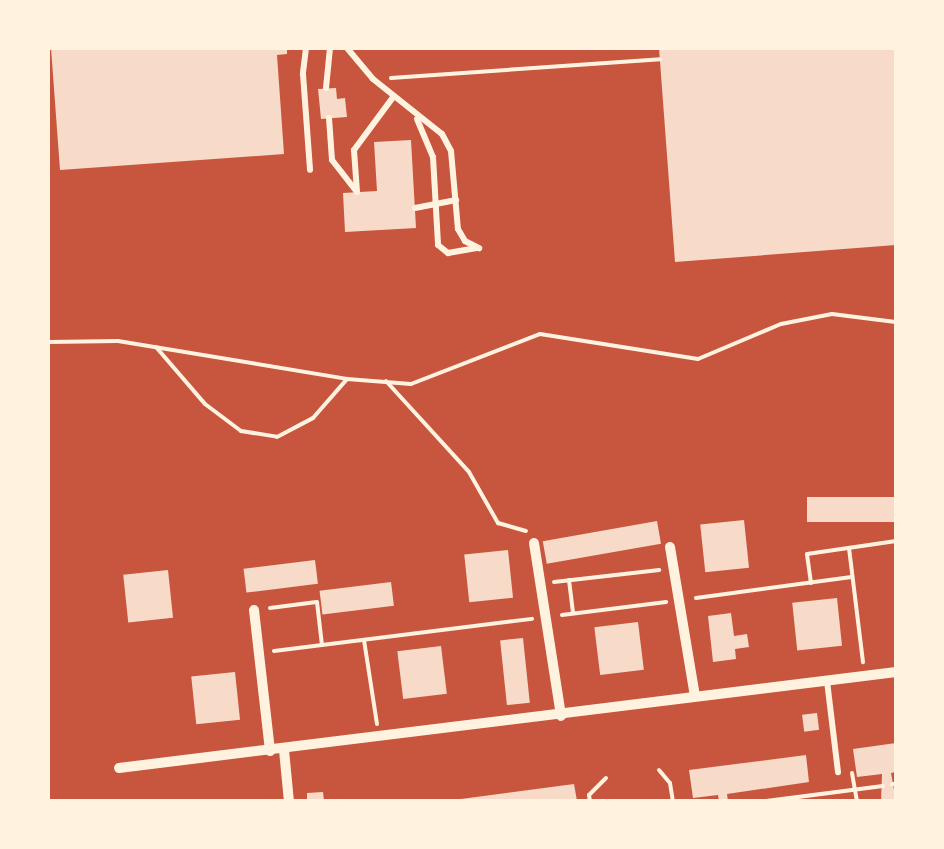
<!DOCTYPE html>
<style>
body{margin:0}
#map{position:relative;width:944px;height:849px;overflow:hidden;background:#c8553d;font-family:"Sofia Sans Condensed",sans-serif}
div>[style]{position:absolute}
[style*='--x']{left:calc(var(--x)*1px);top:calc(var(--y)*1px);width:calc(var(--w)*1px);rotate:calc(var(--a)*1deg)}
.building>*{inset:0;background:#f7dbc8;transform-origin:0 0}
.path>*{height:4px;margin:-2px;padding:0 2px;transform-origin:2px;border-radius:2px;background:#fff3e0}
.service>*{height:6px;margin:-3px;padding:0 3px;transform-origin:3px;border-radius:3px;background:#fff3e0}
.minor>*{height:10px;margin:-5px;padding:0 5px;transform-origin:5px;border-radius:5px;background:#fff3e0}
span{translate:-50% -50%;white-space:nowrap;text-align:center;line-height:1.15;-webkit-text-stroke:10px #fff3e0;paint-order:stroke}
.frame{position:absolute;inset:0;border:50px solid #fff3e0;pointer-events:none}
</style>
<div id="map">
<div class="building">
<div style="clip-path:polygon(51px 48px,287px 48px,287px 54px,277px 55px,284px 154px,60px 170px)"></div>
<div style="clip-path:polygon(659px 48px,896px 48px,896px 245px,675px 262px)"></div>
<div style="clip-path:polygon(336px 88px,337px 99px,345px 98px,347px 117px,321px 119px,318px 89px)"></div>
<div style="clip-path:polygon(411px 140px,416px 228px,345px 232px,343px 193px,377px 191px,374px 142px)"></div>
<div style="left:896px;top:497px;width:25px;height:89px;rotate:90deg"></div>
<div style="left:744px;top:520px;width:48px;height:44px;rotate:84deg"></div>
<div style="left:657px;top:521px;width:23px;height:116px;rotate:80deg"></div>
<div style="left:508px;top:550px;width:48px;height:44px;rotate:84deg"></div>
<div style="left:315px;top:560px;width:24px;height:72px;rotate:83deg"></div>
<div style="left:168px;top:570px;width:48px;height:45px;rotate:84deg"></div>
<div style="left:391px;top:582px;width:24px;height:72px;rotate:83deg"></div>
<div style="left:837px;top:598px;width:48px;height:45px;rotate:84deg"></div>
<div style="clip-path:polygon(731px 613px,734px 636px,747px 634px,749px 647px,735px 649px,736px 659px,713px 662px,708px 616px)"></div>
<div style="left:638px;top:622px;width:48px;height:44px;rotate:83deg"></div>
<div style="left:523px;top:638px;width:65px;height:23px;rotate:84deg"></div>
<div style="left:441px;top:646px;width:48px;height:44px;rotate:83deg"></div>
<div style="left:235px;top:672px;width:48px;height:44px;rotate:84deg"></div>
<div style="left:817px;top:713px;width:17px;height:15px;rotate:83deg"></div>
<div style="clip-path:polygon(896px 743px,896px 772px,891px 773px,896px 801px,881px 801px,882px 774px,857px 777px,853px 749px)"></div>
<div style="clip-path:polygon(806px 755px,809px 782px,727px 794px,728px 801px,719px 801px,718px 795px,693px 798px,689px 770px)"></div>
<div style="clip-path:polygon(574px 784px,577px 801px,461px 801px,461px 799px)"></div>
<div style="clip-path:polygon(323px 792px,324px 801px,307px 801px,307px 793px)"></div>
</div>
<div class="path">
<div style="--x:391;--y:78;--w:270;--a:-4"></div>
<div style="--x:48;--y:342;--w:70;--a:-0.8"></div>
<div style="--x:118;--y:341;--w:232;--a:9.4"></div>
<div style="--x:347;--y:379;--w:64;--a:4.5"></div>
<div style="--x:411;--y:384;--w:138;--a:-21.2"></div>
<div style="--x:540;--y:334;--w:160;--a:9"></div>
<div style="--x:698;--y:359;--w:90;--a:-22.9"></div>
<div style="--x:781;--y:324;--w:52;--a:-11.1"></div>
<div style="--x:832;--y:314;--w:64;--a:7.1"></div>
<div style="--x:156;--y:347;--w:75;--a:49.3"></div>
<div style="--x:205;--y:404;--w:45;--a:36.9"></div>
<div style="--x:241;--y:431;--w:36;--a:9"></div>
<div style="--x:277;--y:437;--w:41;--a:-27.8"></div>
<div style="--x:313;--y:418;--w:52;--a:-48.9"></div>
<div style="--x:386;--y:381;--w:123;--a:47.6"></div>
<div style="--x:469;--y:472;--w:59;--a:60.4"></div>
<div style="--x:498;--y:523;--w:29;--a:16"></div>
<div style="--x:849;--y:548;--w:115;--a:83"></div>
<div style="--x:569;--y:580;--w:33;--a:83"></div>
<div style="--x:554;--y:582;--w:106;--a:-6.5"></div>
<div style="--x:811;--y:583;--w:29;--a:-98"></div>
<div style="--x:807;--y:554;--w:90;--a:-8.3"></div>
<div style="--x:696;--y:598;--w:157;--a:-7.7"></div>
<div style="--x:270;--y:608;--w:47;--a:-7.3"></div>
<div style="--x:317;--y:602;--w:43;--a:83.4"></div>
<div style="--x:562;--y:615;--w:105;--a:-7.1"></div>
<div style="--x:364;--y:640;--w:85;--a:81.2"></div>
<div style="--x:274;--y:651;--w:260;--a:-7.1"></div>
<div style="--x:659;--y:770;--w:17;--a:50"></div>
<div style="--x:670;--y:783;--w:19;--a:81"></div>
<div style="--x:852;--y:773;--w:29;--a:80"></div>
<div style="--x:892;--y:784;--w:4;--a:0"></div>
<div style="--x:590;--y:802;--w:7;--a:-98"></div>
<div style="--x:589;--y:795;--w:24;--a:-45"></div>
<div style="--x:759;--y:802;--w:125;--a:-7.4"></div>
</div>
<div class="service">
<div style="--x:306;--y:48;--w:26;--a:97"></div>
<div style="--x:303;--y:74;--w:96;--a:85.8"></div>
<div style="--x:347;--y:48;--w:40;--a:50"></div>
<div style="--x:373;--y:79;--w:88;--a:38.6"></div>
<div style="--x:442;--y:134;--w:19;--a:62"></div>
<div style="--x:451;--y:151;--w:78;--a:84.9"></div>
<div style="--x:458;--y:229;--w:14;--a:60"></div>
<div style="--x:465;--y:241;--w:16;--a:27"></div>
<div style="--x:326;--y:88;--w:40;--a:-84.3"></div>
<div style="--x:329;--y:118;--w:42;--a:85.9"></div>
<div style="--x:332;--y:160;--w:39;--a:52"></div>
<div style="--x:417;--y:119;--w:41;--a:67.2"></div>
<div style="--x:433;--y:157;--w:88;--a:86.7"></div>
<div style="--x:438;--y:245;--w:13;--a:39"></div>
<div style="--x:448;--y:253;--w:29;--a:-10"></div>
<div style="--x:357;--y:192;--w:42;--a:-94.1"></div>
<div style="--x:354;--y:150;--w:67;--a:-53.5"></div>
<div style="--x:415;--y:208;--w:42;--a:-11"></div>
<div style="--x:827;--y:681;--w:92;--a:83.1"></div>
</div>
<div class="minor">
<div style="--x:534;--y:543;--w:175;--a:81.1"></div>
<div style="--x:670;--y:547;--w:151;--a:80.5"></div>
<div style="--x:254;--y:610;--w:142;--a:83.5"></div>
<div style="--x:284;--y:750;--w:52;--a:84.5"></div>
<div style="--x:119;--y:768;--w:783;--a:-7.04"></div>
</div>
<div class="frame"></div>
</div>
